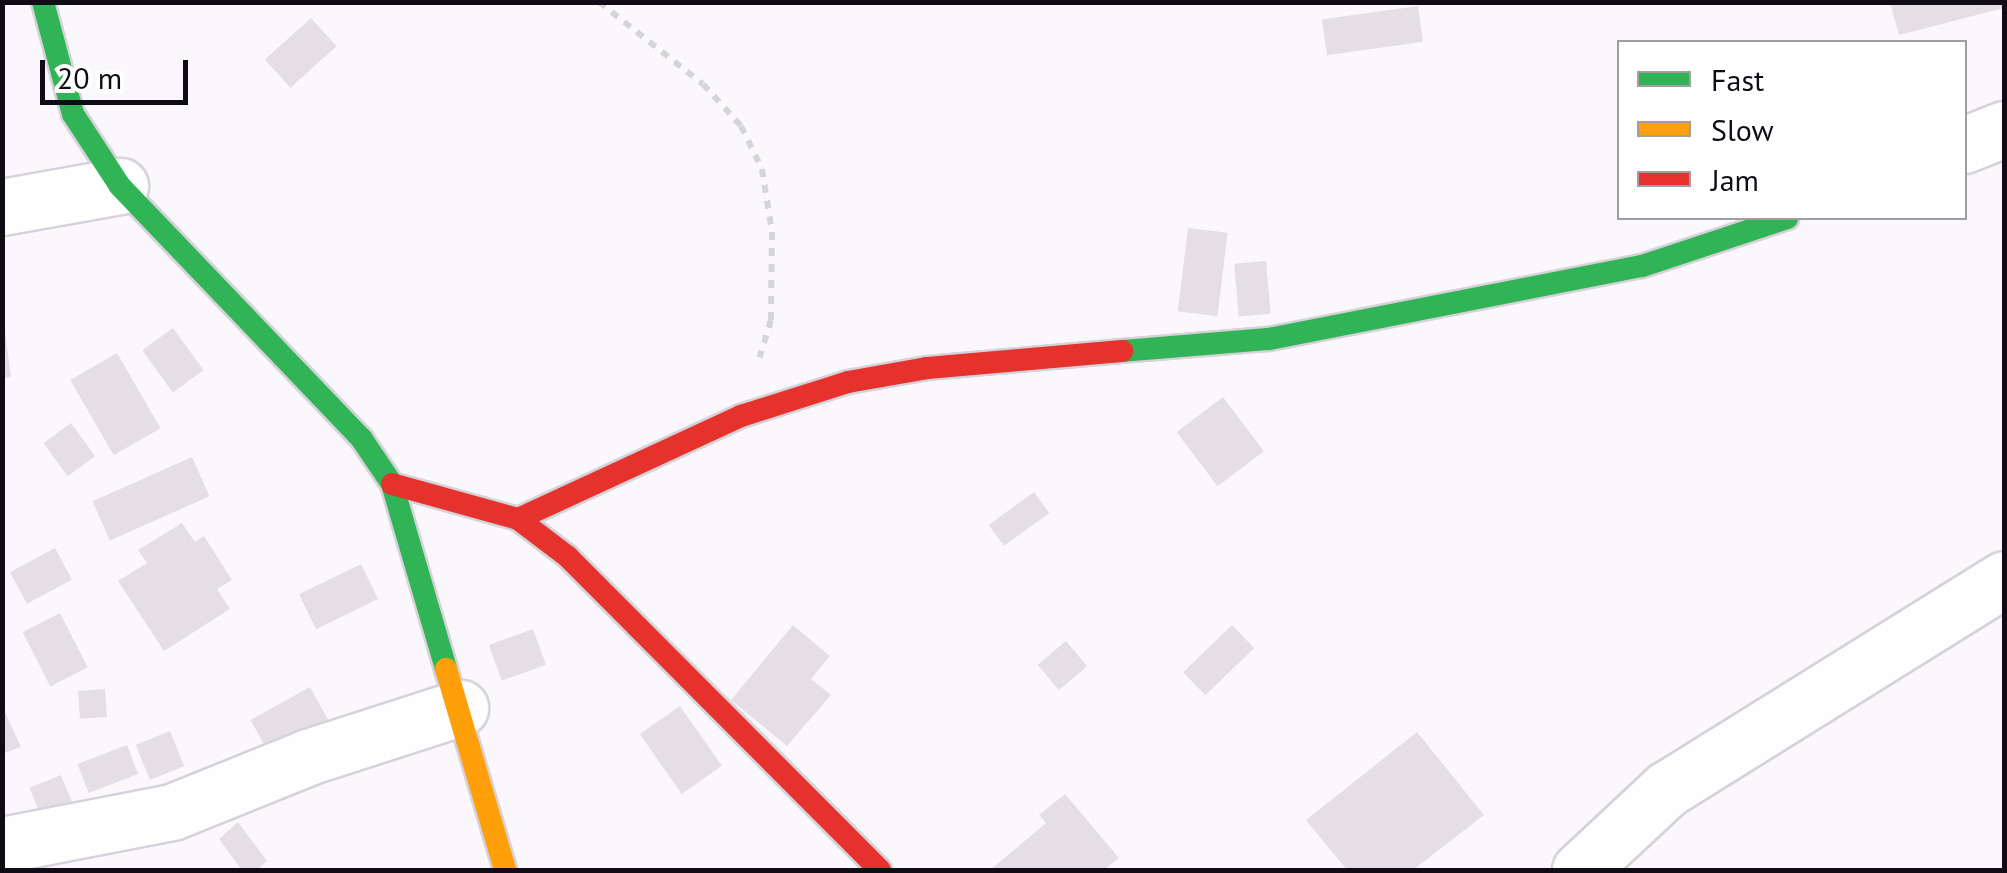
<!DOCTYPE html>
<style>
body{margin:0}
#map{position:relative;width:2007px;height:873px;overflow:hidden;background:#faf8fc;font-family:"PT Sans",sans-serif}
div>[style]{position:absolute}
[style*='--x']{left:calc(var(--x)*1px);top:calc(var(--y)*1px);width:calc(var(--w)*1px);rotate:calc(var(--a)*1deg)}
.building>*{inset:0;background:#e6dee5;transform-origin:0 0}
.path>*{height:6px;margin-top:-3px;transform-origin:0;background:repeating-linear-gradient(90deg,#d5d4d6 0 8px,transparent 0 16px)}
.roads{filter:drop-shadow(2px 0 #d6d2da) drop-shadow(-2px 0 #d6d2da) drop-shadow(0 2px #d6d2da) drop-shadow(0 -2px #d6d2da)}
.street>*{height:55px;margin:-27.5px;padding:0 27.5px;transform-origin:27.5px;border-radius:27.5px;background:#fefeff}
.fast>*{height:22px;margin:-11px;padding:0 11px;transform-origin:11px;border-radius:11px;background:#30b455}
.slow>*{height:22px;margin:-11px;padding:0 11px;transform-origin:11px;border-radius:11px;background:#ff9f0a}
.jam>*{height:22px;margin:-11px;padding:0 11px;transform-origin:11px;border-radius:11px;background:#e5322d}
span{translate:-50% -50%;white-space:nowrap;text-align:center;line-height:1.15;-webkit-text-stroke:9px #fff;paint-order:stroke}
.frame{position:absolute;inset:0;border:5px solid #100c16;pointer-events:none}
.legend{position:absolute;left:1617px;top:40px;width:350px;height:180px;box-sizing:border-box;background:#fff;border:2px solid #9f9ea2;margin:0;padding:12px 18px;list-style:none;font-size:30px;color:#100c16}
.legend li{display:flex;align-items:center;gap:20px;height:50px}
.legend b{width:50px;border:2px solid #9f9ea2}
.scale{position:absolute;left:40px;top:60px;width:148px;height:45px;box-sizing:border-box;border:5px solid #100c16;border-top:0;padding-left:12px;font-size:30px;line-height:35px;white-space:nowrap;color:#100c16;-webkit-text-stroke:8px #fff;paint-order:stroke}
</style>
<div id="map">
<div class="building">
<div style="clip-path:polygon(1890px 2px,2004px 2px,2004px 8px,1899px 35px)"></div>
<div style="left:1418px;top:6px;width:36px;height:97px;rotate:82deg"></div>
<div style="left:311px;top:18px;width:38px;height:62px;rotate:48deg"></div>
<div style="left:1188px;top:228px;width:40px;height:84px;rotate:7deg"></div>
<div style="left:1266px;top:261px;width:53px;height:32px;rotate:85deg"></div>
<div style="clip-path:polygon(2px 309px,11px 377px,2px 378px)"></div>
<div style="left:173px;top:328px;width:52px;height:38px;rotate:54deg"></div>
<div style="left:117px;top:353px;width:87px;height:54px;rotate:60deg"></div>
<div style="left:1223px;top:397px;width:68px;height:58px;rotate:53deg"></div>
<div style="left:71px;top:423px;width:41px;height:34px;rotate:54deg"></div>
<div style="left:192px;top:457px;width:43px;height:109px;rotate:66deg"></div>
<div style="left:1034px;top:492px;width:26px;height:56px;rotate:54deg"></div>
<div style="clip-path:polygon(182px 523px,195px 542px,204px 536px,232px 580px,217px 589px,230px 609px,164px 651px,118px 581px,147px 563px,138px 550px)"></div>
<div style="left:55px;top:548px;width:36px;height:51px;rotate:62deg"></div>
<div style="left:361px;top:564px;width:39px;height:69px;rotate:64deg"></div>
<div style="left:60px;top:613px;width:61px;height:42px;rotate:63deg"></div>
<div style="clip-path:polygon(793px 625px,830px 656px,811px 679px,831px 695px,787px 746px,731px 700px)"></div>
<div style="left:1232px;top:625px;width:32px;height:68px;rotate:46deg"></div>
<div style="left:533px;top:629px;width:38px;height:47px;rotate:70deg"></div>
<div style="left:1066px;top:641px;width:33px;height:37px;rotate:50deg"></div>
<div style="left:310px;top:687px;width:41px;height:68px;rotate:61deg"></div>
<div style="left:105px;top:689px;width:28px;height:27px;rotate:86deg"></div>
<div style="clip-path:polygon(2px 705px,21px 747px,2px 754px)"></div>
<div style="left:680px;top:706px;width:73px;height:49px;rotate:55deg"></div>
<div style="left:170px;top:731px;width:38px;height:37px;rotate:68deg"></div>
<div style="clip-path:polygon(1417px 732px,1484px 815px,1413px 870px,1347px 870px,1306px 820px)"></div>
<div style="left:127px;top:745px;width:31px;height:53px;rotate:69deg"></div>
<div style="left:61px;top:775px;width:46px;height:34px;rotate:68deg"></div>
<div style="clip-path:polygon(1065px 794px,1119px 858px,1104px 870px,990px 870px,1046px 823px,1039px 815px)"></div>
<div style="clip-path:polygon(238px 822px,267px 861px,257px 870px,242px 870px,219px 839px)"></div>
</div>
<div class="path">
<div style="--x:599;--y:2;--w:132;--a:38.3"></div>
<div style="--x:703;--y:84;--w:57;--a:47.9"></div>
<div style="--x:741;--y:126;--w:48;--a:64"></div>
<div style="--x:762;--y:169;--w:64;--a:81"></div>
<div style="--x:772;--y:232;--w:88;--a:90.7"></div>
<div style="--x:771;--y:320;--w:39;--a:107"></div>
</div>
<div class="roads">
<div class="street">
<div style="--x:1964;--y:145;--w:43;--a:-21.8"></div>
<div style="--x:2;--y:207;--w:120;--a:-10.1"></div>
<div style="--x:2;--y:845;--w:173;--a:-11"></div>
<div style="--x:172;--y:812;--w:147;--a:-22"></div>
<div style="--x:308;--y:757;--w:160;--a:-17.9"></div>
<div style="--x:1580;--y:870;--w:119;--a:-43"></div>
<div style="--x:1667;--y:789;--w:397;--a:-31.9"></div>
</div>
<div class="fast">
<div style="--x:43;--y:2;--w:116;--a:75"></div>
<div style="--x:73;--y:114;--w:86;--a:56.9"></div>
<div style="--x:120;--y:186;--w:349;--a:46.3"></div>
<div style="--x:361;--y:438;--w:55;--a:56"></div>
<div style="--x:392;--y:484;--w:193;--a:73.7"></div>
<div style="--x:1122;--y:351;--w:147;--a:-4.7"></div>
<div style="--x:1269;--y:339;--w:380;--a:-11.1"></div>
<div style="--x:1642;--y:266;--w:153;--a:-18.3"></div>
</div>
<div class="slow">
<div style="--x:446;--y:669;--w:209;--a:73.6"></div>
</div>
<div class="jam">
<div style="--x:392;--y:484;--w:131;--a:15.5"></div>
<div style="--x:518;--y:519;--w:63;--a:37.2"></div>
<div style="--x:568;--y:557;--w:442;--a:45.1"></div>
<div style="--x:518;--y:519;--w:246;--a:-24.8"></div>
<div style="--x:741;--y:416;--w:112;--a:-17.6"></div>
<div style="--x:848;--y:382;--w:80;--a:-10"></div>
<div style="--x:927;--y:368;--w:196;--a:-5"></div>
</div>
</div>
<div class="frame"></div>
<ul class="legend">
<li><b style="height:12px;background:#30b455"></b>Fast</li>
<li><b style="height:12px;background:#ff9f0a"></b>Slow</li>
<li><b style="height:12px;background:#e5322d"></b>Jam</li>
</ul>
<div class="scale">20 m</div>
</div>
